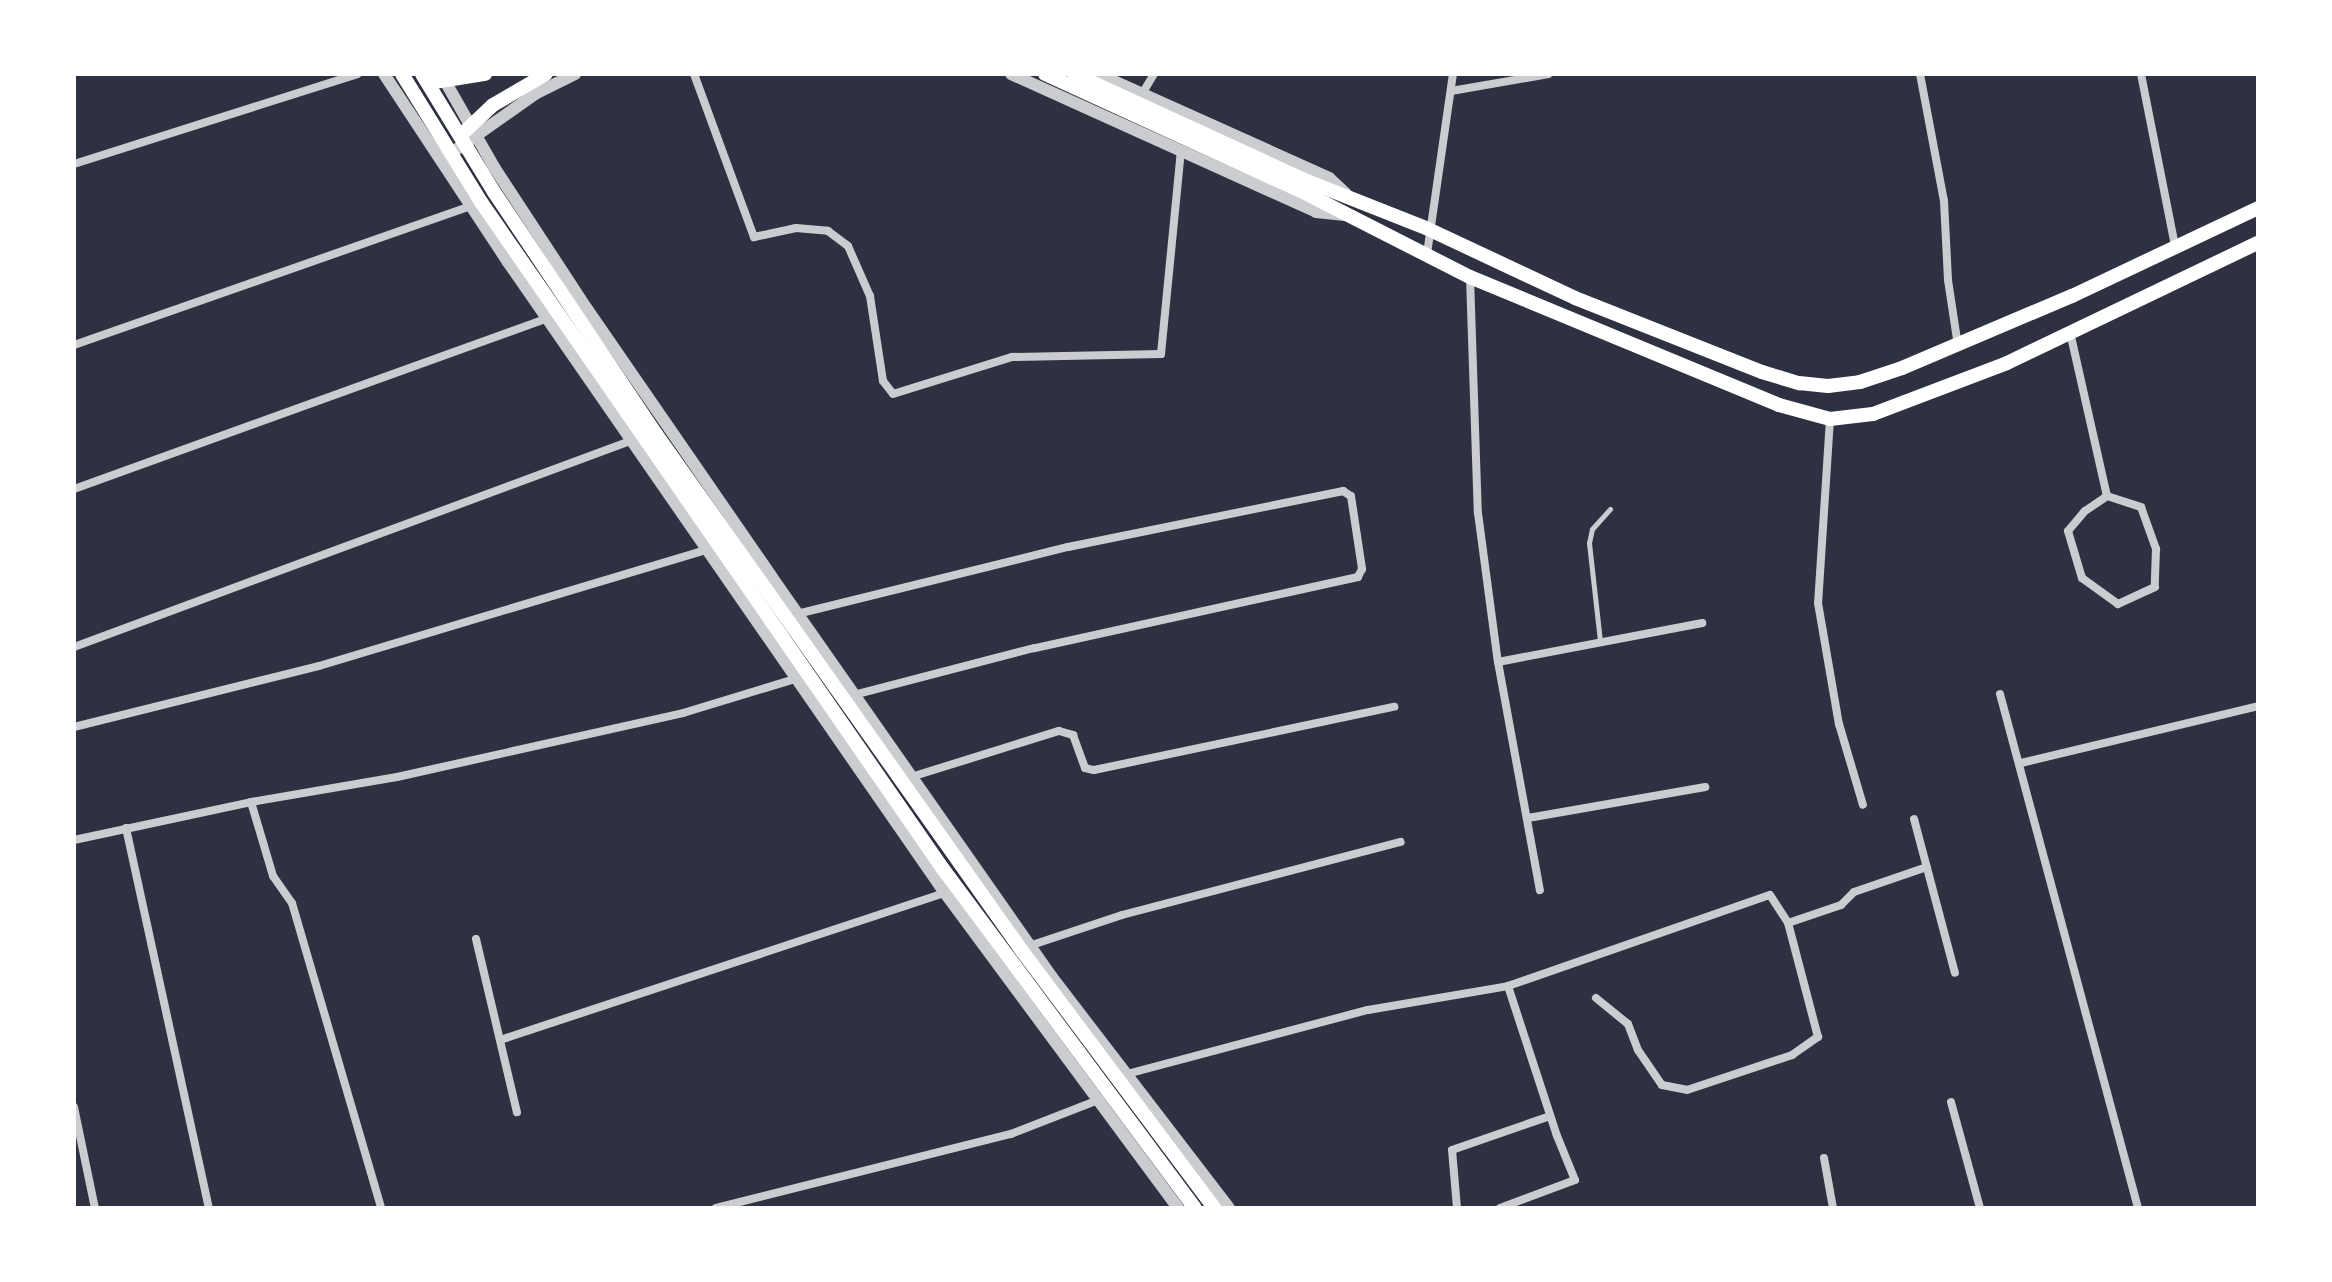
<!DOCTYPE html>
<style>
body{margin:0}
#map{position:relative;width:2332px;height:1282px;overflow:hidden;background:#2d3142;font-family:"Roboto Condensed",sans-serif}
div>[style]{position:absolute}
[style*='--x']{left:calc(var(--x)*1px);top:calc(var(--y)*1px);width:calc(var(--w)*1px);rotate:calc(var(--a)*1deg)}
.service>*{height:5px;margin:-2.5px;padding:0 2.5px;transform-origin:2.5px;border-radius:2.5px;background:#caccd0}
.minor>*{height:8px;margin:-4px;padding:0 4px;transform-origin:4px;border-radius:4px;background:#caccd0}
.tertiary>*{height:12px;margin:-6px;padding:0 6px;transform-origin:6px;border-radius:6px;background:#caccd0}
.secondary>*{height:14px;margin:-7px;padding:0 7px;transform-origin:7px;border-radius:7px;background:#fff}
span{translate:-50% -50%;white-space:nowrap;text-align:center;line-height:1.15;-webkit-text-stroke:8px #fff;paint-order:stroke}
.frame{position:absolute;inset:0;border:76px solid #fff;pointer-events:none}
</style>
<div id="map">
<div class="service">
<div style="--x:1600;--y:641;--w:99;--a:-96.4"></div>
<div style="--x:1589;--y:543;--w:14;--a:-78"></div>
<div style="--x:1592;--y:529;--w:27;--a:-48"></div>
</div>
<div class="minor">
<div style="--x:694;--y:74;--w:174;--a:69.8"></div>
<div style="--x:754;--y:237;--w:43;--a:-12.1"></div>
<div style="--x:796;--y:228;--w:32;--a:5"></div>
<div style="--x:828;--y:231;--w:25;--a:37"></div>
<div style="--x:848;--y:246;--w:55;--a:66.3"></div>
<div style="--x:870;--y:296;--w:86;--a:81.3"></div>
<div style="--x:883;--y:381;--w:16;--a:52"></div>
<div style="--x:893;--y:394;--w:125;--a:-17.3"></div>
<div style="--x:1012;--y:357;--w:149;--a:-1.2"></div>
<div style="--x:1161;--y:354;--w:204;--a:-84.4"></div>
<div style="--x:1920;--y:74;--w:129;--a:79.3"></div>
<div style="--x:1944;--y:201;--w:79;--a:87.1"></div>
<div style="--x:1948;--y:280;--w:67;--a:81.4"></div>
<div style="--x:2141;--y:74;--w:175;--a:78.8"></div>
<div style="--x:1451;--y:91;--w:99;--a:-9.8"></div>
<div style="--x:1142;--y:94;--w:23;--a:-59"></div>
<div style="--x:74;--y:164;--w:298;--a:-17.6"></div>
<div style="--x:1427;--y:254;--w:182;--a:-81.8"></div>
<div style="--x:1470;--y:277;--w:236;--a:88.1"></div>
<div style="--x:1478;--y:513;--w:150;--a:82.4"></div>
<div style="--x:1498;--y:662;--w:232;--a:79.6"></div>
<div style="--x:2070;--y:332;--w:168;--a:77.3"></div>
<div style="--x:2107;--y:496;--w:36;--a:18"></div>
<div style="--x:2141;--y:507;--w:45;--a:70.3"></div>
<div style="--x:2156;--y:549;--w:38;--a:92"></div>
<div style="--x:2155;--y:587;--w:41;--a:155.3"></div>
<div style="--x:2118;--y:604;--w:44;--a:-144.2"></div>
<div style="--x:2082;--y:578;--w:49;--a:-106.6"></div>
<div style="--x:2068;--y:531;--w:26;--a:-50"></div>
<div style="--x:2085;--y:511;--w:27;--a:-34"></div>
<div style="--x:74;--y:345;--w:422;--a:-19.3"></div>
<div style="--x:1830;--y:419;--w:184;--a:93.7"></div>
<div style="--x:1818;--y:603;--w:123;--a:80.2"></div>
<div style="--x:1839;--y:724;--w:84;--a:73.5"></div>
<div style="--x:74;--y:489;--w:504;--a:-19.84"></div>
<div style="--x:797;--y:614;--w:279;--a:-13.9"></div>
<div style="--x:1068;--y:547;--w:281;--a:-11.5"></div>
<div style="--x:1343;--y:491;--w:9;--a:32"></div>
<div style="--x:1351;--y:496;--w:74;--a:81.4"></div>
<div style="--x:1362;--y:569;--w:9;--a:117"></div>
<div style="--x:1358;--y:577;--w:332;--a:167.6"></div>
<div style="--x:1034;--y:648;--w:186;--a:165.4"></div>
<div style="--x:74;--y:647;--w:596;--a:-20.32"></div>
<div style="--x:1498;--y:662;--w:208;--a:-10.8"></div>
<div style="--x:2000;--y:694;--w:532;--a:74.97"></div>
<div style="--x:74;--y:727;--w:252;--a:-14"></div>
<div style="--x:319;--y:666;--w:407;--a:-16.7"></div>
<div style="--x:2021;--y:763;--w:244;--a:-13.5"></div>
<div style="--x:911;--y:777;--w:155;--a:-17.3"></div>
<div style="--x:1059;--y:731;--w:15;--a:16"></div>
<div style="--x:1073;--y:735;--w:35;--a:70"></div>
<div style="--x:1085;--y:768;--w:9;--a:13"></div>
<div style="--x:1094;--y:770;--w:307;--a:-11.9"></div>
<div style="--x:251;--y:802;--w:77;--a:73.4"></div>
<div style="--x:273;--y:876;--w:33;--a:55"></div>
<div style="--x:292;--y:903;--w:318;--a:73.7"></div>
<div style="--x:1528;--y:818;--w:180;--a:-9.9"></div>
<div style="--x:1914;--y:819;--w:159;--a:75.1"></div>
<div style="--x:126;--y:828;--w:389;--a:77.7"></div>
<div style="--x:74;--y:840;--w:181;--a:-12.1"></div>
<div style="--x:251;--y:802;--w:148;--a:-9.7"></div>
<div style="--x:397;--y:777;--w:293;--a:-12.6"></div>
<div style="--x:683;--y:713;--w:120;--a:-16.9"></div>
<div style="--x:476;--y:939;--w:178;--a:76.7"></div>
<div style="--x:1029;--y:946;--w:98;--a:-18.4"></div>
<div style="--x:1122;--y:915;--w:288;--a:-14.7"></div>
<div style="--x:1596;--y:998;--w:41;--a:39.1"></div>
<div style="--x:1628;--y:1024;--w:28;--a:69"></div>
<div style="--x:1638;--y:1050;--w:42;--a:55.6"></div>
<div style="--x:1662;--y:1085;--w:25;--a:11"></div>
<div style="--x:1687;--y:1090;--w:111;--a:-18.4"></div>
<div style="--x:1792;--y:1055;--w:32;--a:-35"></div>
<div style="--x:1818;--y:1037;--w:118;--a:-104.7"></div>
<div style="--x:1788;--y:923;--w:56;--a:-18.8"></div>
<div style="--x:1841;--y:905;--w:18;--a:-45"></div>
<div style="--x:1854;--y:892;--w:77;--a:-18.9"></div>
<div style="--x:500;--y:1040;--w:472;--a:-18.3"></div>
<div style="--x:1127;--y:1074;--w:249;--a:-14.9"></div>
<div style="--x:1368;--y:1010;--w:142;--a:-9.7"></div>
<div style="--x:1951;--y:1102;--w:110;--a:74.7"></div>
<div style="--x:74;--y:1107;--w:103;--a:78.3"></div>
<div style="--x:1824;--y:1158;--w:51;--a:79.8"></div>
<div style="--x:716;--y:1208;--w:304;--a:-14.1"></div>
<div style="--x:1011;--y:1134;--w:93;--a:-21.3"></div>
<div style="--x:1457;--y:1208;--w:58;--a:-94.9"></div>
<div style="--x:1452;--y:1150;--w:104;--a:-19.1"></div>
<div style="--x:1500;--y:1208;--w:80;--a:-20.5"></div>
<div style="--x:1575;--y:1180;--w:48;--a:-112.2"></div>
<div style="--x:1557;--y:1136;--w:158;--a:-108.1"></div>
<div style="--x:1508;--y:986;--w:277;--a:-19.2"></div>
<div style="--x:1770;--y:895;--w:33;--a:57"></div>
</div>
<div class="tertiary">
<div style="--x:384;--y:74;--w:225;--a:56.6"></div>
<div style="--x:508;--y:262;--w:768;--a:55.3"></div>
<div style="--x:945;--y:893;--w:392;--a:53.5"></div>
<div style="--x:441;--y:74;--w:107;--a:60.3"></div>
<div style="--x:494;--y:167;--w:170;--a:56.8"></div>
<div style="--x:587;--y:309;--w:324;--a:55.4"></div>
<div style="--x:771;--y:576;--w:488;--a:55"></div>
<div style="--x:1051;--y:976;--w:292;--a:52.5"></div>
<div style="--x:1011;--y:74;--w:335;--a:24.3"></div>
<div style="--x:1316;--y:212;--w:29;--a:6"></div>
<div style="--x:1098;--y:74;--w:253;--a:24.2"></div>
<div style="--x:1329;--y:178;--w:23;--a:43"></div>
<div style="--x:443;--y:159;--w:113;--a:-35.2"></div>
<div style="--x:535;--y:94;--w:45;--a:-26.6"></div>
</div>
<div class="secondary">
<div style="--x:402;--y:74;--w:150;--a:58.3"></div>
<div style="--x:481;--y:202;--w:811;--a:55.29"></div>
<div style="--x:943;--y:869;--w:422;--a:53.4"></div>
<div style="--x:422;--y:74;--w:138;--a:58.6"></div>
<div style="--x:494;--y:192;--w:291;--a:56.2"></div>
<div style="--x:656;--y:434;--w:633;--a:54.7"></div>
<div style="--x:1022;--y:951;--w:321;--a:53.2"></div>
<div style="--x:1045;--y:74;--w:281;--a:24.6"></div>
<div style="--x:1301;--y:191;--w:190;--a:27"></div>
<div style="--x:1470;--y:277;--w:334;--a:22.5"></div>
<div style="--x:1779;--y:405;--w:53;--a:15.4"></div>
<div style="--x:1830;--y:419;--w:43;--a:-6.6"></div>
<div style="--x:1873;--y:414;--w:143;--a:-20.8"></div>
<div style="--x:2007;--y:363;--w:278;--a:-25.6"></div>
<div style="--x:1074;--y:74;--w:256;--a:24.7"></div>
<div style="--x:1307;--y:181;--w:130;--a:21.6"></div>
<div style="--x:1428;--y:229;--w:162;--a:25.1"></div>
<div style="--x:1575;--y:298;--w:201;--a:21.6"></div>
<div style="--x:1762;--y:372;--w:39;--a:17"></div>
<div style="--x:1799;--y:383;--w:29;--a:6"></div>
<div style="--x:1828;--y:386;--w:32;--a:-7"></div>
<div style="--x:1860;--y:382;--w:44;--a:-18.4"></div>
<div style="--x:1902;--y:368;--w:185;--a:-23"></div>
<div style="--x:2072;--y:296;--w:206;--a:-25.3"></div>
<div style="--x:428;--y:83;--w:58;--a:-9"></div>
<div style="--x:460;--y:136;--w:45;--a:-43.2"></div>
<div style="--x:493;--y:105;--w:61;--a:-30.3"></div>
</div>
<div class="frame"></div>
</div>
